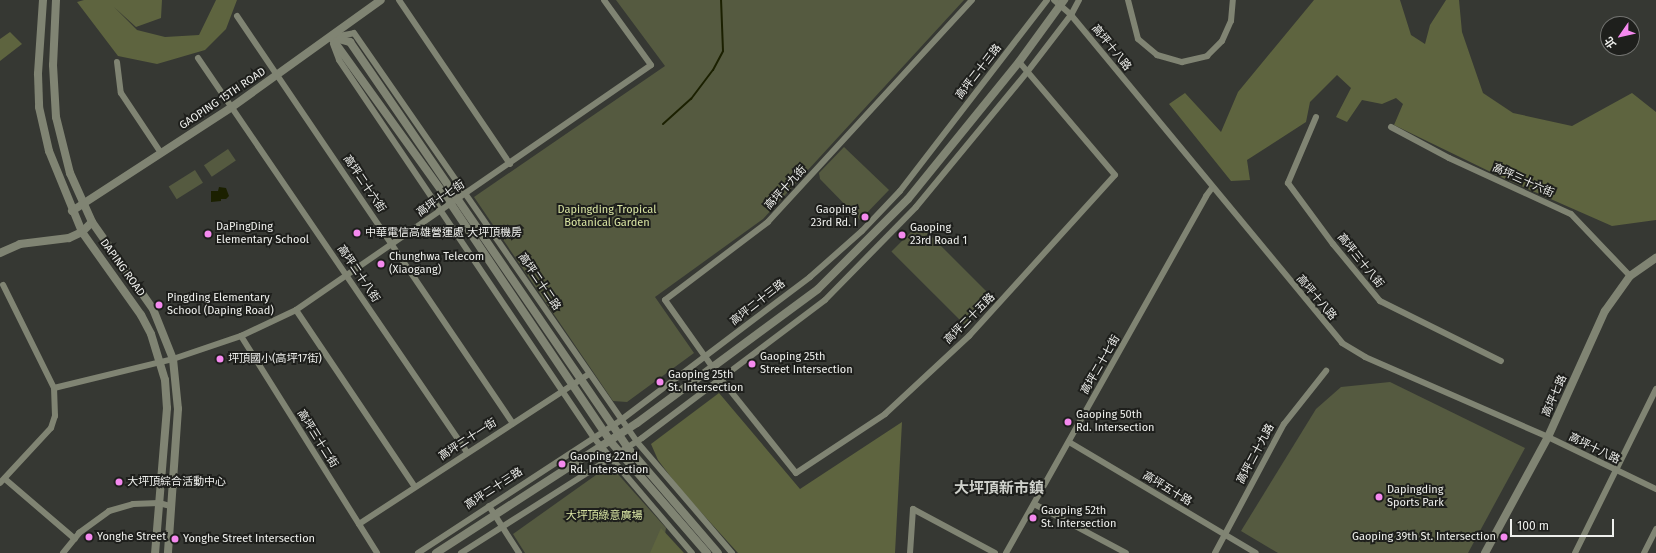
<!DOCTYPE html>
<meta charset="utf-8">
<style>
body{margin:0}
#map{position:relative;width:1656px;height:553px;overflow:hidden;background:#363833;font-family:"Fira Sans","Noto Sans TC",sans-serif}
div>[style]{position:absolute}
[style*='--x']{left:calc(var(--x)*1px);top:calc(var(--y)*1px);width:calc(var(--w)*1px);rotate:calc(var(--a)*1deg)}
.green>*{inset:0;background:#555a40;transform-origin:0 0}
.forest>*{inset:0;background:#5e643f}
.water>*{inset:0;background:#1b2000}
.stream>*{height:2px;margin:-1px;padding:0 1px;transform-origin:1px;border-radius:1px;background:#1b2000}
.minor>*{height:6px;margin:-3px;padding:0 3px;transform-origin:3px;border-radius:3px;background:#808473}
.tertiary>*{height:8px;margin:-4px;padding:0 4px;transform-origin:4px;border-radius:4px;background:#808473}
.dots>*{width:11px;height:11px;translate:-50% -50%;box-sizing:border-box;border:2px solid #1e1f1c;border-radius:50%}
span{translate:-50% -50%;white-space:nowrap;text-align:center;line-height:1.15;-webkit-text-stroke:4px #1e1f1c;paint-order:stroke}
.street-label{font-size:11px;color:#eff0ed}
.park-label{font-size:11px;color:#d9e5a3}
.poi-label{font-size:11px;color:#eff0ed}
.right{translate:-100% -50%;text-align:right}
.left{translate:0 -50%;text-align:left}
.district-label{font-size:15px;color:#cfd1cb;font-weight:700}
.north{position:absolute;left:1600px;top:16px;width:40px;height:40px;box-sizing:border-box;background:#1e1f1c;border:1px solid #727370;border-radius:50%;rotate:236deg;font-size:11px;font-weight:700;line-height:16px;text-align:center;color:#eff0ed}
.north::after{content:'';display:block;margin:auto;width:14px;height:18px;background:#f589ef;clip-path:polygon(50% 0,100% 100%,50% 72%,0 100%)}
.scale{position:absolute;left:1510px;top:519px;width:104px;height:18px;box-sizing:border-box;border:2px solid #eff0ed;border-top:0;padding-left:5px;font-size:12px;line-height:14px;white-space:nowrap;color:#eff0ed;-webkit-text-stroke:3px #1e1f1c;paint-order:stroke}
</style>
<div id="map">
<div class="green">
<div style="clip-path:polygon(616px 0,964px 0,763px 219px,655px 297px,694px 353px,627px 402px,613px 401px,474px 197px,665px 66px)"></div>
<div style="clip-path:polygon(844px 147px,889px 190px,860px 220px,820px 179px,819px 173px)"></div>
<div style="left:228px;top:149px;width:14px;height:29px;rotate:56deg"></div>
<div style="left:195px;top:170px;width:15px;height:31px;rotate:58deg"></div>
<div style="left:919px;top:224px;width:104px;height:39px;rotate:45deg"></div>
<div style="clip-path:polygon(1390px 382px,1525px 448px,1468px 553px,1278px 553px,1241px 531px,1316px 409px,1341px 387px)"></div>
<div style="clip-path:polygon(603px 470px,616px 472px,666px 528px,662px 553px,525px 553px,513px 534px)"></div>
</div>
<div class="forest">
<div style="clip-path:polygon(84px 0,162px 0,161px 18px,136px 27px,114px 7px,137px 30px,165px 37px,199px 35px,216px 0,237px 0,226px 29px,205px 50px,157px 64px,118px 56px,77px 2px)"></div>
<div style="clip-path:polygon(1314px 0,1400px 0,1411px 35px,1425px 44px,1430px 25px,1446px 0,1459px 0,1462px 32px,1483px 93px,1513px 113px,1572px 126px,1632px 93px,1656px 112px,1656px 220px,1612px 226px,1501px 177px,1394px 125px,1403px 104px,1396px 98px,1382px 104px,1362px 100px,1347px 122px,1336px 117px,1351px 88px,1337px 75px,1310px 102px,1306px 122px,1247px 160px,1250px 180px,1231px 181px,1169px 104px,1185px 93px,1221px 132px,1238px 92px)"></div>
<div style="clip-path:polygon(10px 32px,22px 44px,0 61px,0 39px)"></div>
<div style="clip-path:polygon(719px 393px,800px 489px,902px 422px,895px 553px,738px 553px,680px 489px,658px 460px,651px 444px)"></div>
<div style="clip-path:polygon(661px 528px,684px 553px,650px 553px)"></div>
</div>
<div class="water">
<div style="clip-path:polygon(219px 187px,226px 188px,229px 196px,226px 199px,221px 199px,221px 201px,211px 202px,211px 191px,218px 191px)"></div>
</div>
<div class="stream">
<div style="--x:663;--y:124;--w:38;--a:-42"></div>
<div style="--x:691;--y:99;--w:36;--a:-53"></div>
<div style="--x:713;--y:70;--w:21;--a:-62"></div>
<div style="--x:723;--y:51;--w:51;--a:-92.2"></div>
</div>
<div class="minor">
<div style="--x:399;--y:0;--w:198;--a:55.9"></div>
<div style="--x:972;--y:0;--w:301;--a:132.6"></div>
<div style="--x:768;--y:222;--w:129;--a:142.9"></div>
<div style="--x:665;--y:300;--w:97;--a:54.7"></div>
<div style="--x:721;--y:379;--w:120;--a:51.4"></div>
<div style="--x:796;--y:473;--w:107;--a:-33.5"></div>
<div style="--x:885;--y:414;--w:115;--a:-42.9"></div>
<div style="--x:969;--y:336;--w:217;--a:-47.8"></div>
<div style="--x:1115;--y:175;--w:148;--a:-130.3"></div>
<div style="--x:1054;--y:0;--w:23;--a:41"></div>
<div style="--x:1071;--y:15;--w:425;--a:50.4"></div>
<div style="--x:1342;--y:343;--w:27;--a:31"></div>
<div style="--x:1365;--y:357;--w:200;--a:23.6"></div>
<div style="--x:1548;--y:437;--w:120;--a:25.7"></div>
<div style="--x:1128;--y:0;--w:40;--a:75.6"></div>
<div style="--x:1138;--y:39;--w:25;--a:40"></div>
<div style="--x:1157;--y:55;--w:26;--a:16"></div>
<div style="--x:1182;--y:62;--w:26;--a:-13"></div>
<div style="--x:1207;--y:56;--w:21;--a:-45"></div>
<div style="--x:1222;--y:41;--w:22;--a:-66"></div>
<div style="--x:1231;--y:21;--w:21;--a:-85"></div>
<div style="--x:237;--y:16;--w:492;--a:55.9"></div>
<div style="--x:334;--y:37;--w:20;--a:-11"></div>
<div style="--x:354;--y:33;--w:497;--a:55.3"></div>
<div style="--x:637;--y:442;--w:146;--a:49.4"></div>
<div style="--x:333;--y:44;--w:17;--a:69"></div>
<div style="--x:339;--y:60;--w:456;--a:56"></div>
<div style="--x:594;--y:438;--w:151;--a:49.6"></div>
<div style="--x:198;--y:58;--w:477;--a:55.7"></div>
<div style="--x:117;--y:62;--w:31;--a:83"></div>
<div style="--x:121;--y:93;--w:72;--a:56.3"></div>
<div style="--x:1316;--y:117;--w:72;--a:113"></div>
<div style="--x:1288;--y:183;--w:76;--a:53.6"></div>
<div style="--x:1333;--y:244;--w:74;--a:50.5"></div>
<div style="--x:1380;--y:301;--w:135;--a:26.4"></div>
<div style="--x:1391;--y:127;--w:66;--a:28.1"></div>
<div style="--x:1449;--y:158;--w:134;--a:24.7"></div>
<div style="--x:1571;--y:214;--w:86;--a:46.4"></div>
<div style="--x:296;--y:310;--w:213;--a:56.1"></div>
<div style="--x:241;--y:336;--w:256;--a:57.9"></div>
<div style="--x:54;--y:388;--w:122;--a:-13.7"></div>
<div style="--x:173;--y:359;--w:72;--a:-18.7"></div>
<div style="--x:241;--y:336;--w:61;--a:-25.3"></div>
<div style="--x:296;--y:310;--w:431;--a:-34.6"></div>
<div style="--x:651;--y:65;--w:80;--a:-125.9"></div>
<div style="--x:1069;--y:442;--w:217;--a:30.7"></div>
<div style="--x:5;--y:479;--w:92;--a:40.6"></div>
<div style="--x:0;--y:483;--w:75;--a:-47.2"></div>
<div style="--x:51;--y:428;--w:13;--a:-72"></div>
<div style="--x:55;--y:416;--w:28;--a:-92"></div>
<div style="--x:54;--y:388;--w:115;--a:-116.3"></div>
<div style="--x:1034;--y:504;--w:104;--a:28"></div>
<div style="--x:489;--y:506;--w:56;--a:57.4"></div>
<div style="--x:359;--y:524;--w:275;--a:-33.1"></div>
<div style="--x:63;--y:553;--w:26;--a:-51"></div>
<div style="--x:79;--y:533;--w:37;--a:-36"></div>
<div style="--x:109;--y:511;--w:25;--a:-16"></div>
<div style="--x:133;--y:504;--w:26;--a:-2"></div>
<div style="--x:159;--y:503;--w:11;--a:15"></div>
<div style="--x:418;--y:553;--w:243;--a:-33.2"></div>
<div style="--x:621;--y:420;--w:237;--a:-37.1"></div>
<div style="--x:810;--y:277;--w:69;--a:-41.5"></div>
<div style="--x:862;--y:231;--w:55;--a:-46.5"></div>
<div style="--x:900;--y:191;--w:241;--a:-52.4"></div>
<div style="--x:461;--y:553;--w:214;--a:-32.4"></div>
<div style="--x:642;--y:438;--w:229;--a:-37"></div>
<div style="--x:825;--y:300;--w:130;--a:-45.6"></div>
<div style="--x:916;--y:207;--w:176;--a:-50.5"></div>
<div style="--x:1028;--y:71;--w:71;--a:-52.5"></div>
<div style="--x:1071;--y:15;--w:17;--a:-62"></div>
<div style="--x:910;--y:553;--w:44;--a:-86.1"></div>
<div style="--x:913;--y:509;--w:93;--a:28.2"></div>
<div style="--x:1006;--y:553;--w:409;--a:-60.7"></div>
<div style="--x:1206;--y:196;--w:10;--a:-53"></div>
<div style="--x:1215;--y:553;--w:146;--a:-61.9"></div>
<div style="--x:1284;--y:424;--w:68;--a:-51.6"></div>
<div style="--x:1575;--y:553;--w:183;--a:-63.7"></div>
<div style="--x:1644;--y:553;--w:27;--a:-63"></div>
</div>
<div class="tertiary">
<div style="--x:43;--y:0;--w:74;--a:93.9"></div>
<div style="--x:38;--y:74;--w:33;--a:88"></div>
<div style="--x:39;--y:107;--w:45;--a:77.2"></div>
<div style="--x:49;--y:151;--w:87;--a:67.8"></div>
<div style="--x:82;--y:232;--w:102;--a:54.6"></div>
<div style="--x:141;--y:315;--w:21;--a:62"></div>
<div style="--x:151;--y:334;--w:48;--a:73.1"></div>
<div style="--x:165;--y:380;--w:28;--a:86"></div>
<div style="--x:167;--y:408;--w:145;--a:94.7"></div>
<div style="--x:56;--y:0;--w:65;--a:92.6"></div>
<div style="--x:53;--y:65;--w:52;--a:86.7"></div>
<div style="--x:56;--y:117;--w:58;--a:76"></div>
<div style="--x:70;--y:173;--w:54;--a:65.8"></div>
<div style="--x:92;--y:222;--w:106;--a:55"></div>
<div style="--x:153;--y:309;--w:54;--a:68.2"></div>
<div style="--x:173;--y:359;--w:50;--a:84.3"></div>
<div style="--x:178;--y:409;--w:144;--a:94"></div>
<div style="--x:331;--y:37;--w:20;--a:15"></div>
<div style="--x:350;--y:42;--w:492;--a:55.6"></div>
<div style="--x:628;--y:448;--w:138;--a:49.4"></div>
<div style="--x:331;--y:37;--w:206;--a:54.3"></div>
<div style="--x:451;--y:204;--w:285;--a:56.1"></div>
<div style="--x:610;--y:441;--w:148;--a:49.1"></div>
<div style="--x:72;--y:211;--w:191;--a:-33"></div>
<div style="--x:232;--y:107;--w:183;--a:-35.7"></div>
<div style="--x:0;--y:253;--w:22;--a:-24"></div>
<div style="--x:20;--y:244;--w:49;--a:-7"></div>
<div style="--x:69;--y:238;--w:14;--a:-25"></div>
<div style="--x:82;--y:232;--w:14;--a:-45"></div>
<div style="--x:436;--y:553;--w:239;--a:-32.9"></div>
<div style="--x:637;--y:423;--w:225;--a:-36.5"></div>
<div style="--x:818;--y:289;--w:127;--a:-45"></div>
<div style="--x:908;--y:199;--w:176;--a:-51"></div>
<div style="--x:1019;--y:62;--w:77;--a:-54"></div>
<div style="--x:1485;--y:553;--w:132;--a:-61.5"></div>
<div style="--x:1548;--y:437;--w:138;--a:-65.7"></div>
<div style="--x:1605;--y:311;--w:43;--a:-54.5"></div>
<div style="--x:1630;--y:276;--w:32;--a:-35"></div>
</div>
<div class="dots">
<div style="left:865px;top:217px;background:#f589ef"></div>
<div style="left:357px;top:233px;background:#f589ef"></div>
<div style="left:208px;top:234px;background:#f589ef"></div>
<div style="left:902px;top:235px;background:#f589ef"></div>
<div style="left:381px;top:264px;background:#f589ef"></div>
<div style="left:159px;top:305px;background:#f589ef"></div>
<div style="left:220px;top:359px;background:#f589ef"></div>
<div style="left:752px;top:364px;background:#f589ef"></div>
<div style="left:660px;top:382px;background:#f589ef"></div>
<div style="left:1068px;top:422px;background:#f589ef"></div>
<div style="left:562px;top:464px;background:#f589ef"></div>
<div style="left:119px;top:482px;background:#f589ef"></div>
<div style="left:1379px;top:497px;background:#f589ef"></div>
<div style="left:1033px;top:518px;background:#f589ef"></div>
<div style="left:89px;top:537px;background:#f589ef"></div>
<div style="left:1504px;top:537px;background:#f589ef"></div>
<div style="left:175px;top:539px;background:#f589ef"></div>
</div>
<div class="street-label">
<span style="left:1111px;top:48px;rotate:51deg">高坪十八路</span>
<span style="left:979px;top:72px;rotate:-52deg">高坪二十三路</span>
<span style="left:223px;top:99px;rotate:-34deg">GAOPING 15TH ROAD</span>
<span style="left:1523px;top:181px;rotate:24deg">高坪三十六街</span>
<span style="left:364px;top:184px;rotate:56deg">高坪二十六街</span>
<span style="left:786px;top:188px;rotate:-47deg">高坪十九街</span>
<span style="left:441px;top:199px;rotate:-34deg">高坪十七街</span>
<span style="left:1360px;top:261px;rotate:51deg">高坪三十八街</span>
<span style="left:122px;top:268px;rotate:54deg">DAPING ROAD</span>
<span style="left:358px;top:274px;rotate:56deg">高坪二十八街</span>
<span style="left:539px;top:282px;rotate:56deg">高坪二十二路</span>
<span style="left:1316px;top:298px;rotate:50deg">高坪十八路</span>
<span style="left:758px;top:303px;rotate:-38deg">高坪二十三路</span>
<span style="left:970px;top:319px;rotate:-45deg">高坪二十五路</span>
<span style="left:1101px;top:365px;rotate:-60deg">高坪二十七街</span>
<span style="left:1555px;top:396px;rotate:-66deg">高坪七路</span>
<span style="left:317px;top:439px;rotate:58deg">高坪三十二街</span>
<span style="left:468px;top:440px;rotate:-33deg">高坪二十一街</span>
<span style="left:1594px;top:449px;rotate:26deg">高坪十八路</span>
<span style="left:1256px;top:454px;rotate:-62deg">高坪二十九路</span>
<span style="left:494px;top:489px;rotate:-33deg">高坪二十三路</span>
<span style="left:1167px;top:489px;rotate:31deg">高坪五十路</span>
</div>
<div class="park-label">
<span style="left:607px;top:217px">Dapingding Tropical<br>Botanical Garden</span>
<span style="left:604px;top:516px">大坪頂綠意廣場</span>
</div>
<div class="poi-label">
<span class="right" style="left:857px;top:217px">Gaoping<br>23rd Rd. I</span>
<span class="left" style="left:216px;top:234px">DaPingDing<br>Elementary School</span>
<span class="left" style="left:910px;top:235px">Gaoping<br>23rd Road 1</span>
<span class="left" style="left:365px;top:233px">中華電信高雄營運處 大坪頂機房</span>
<span class="left" style="left:389px;top:264px">Chunghwa Telecom<br>(Xiaogang)</span>
<span class="left" style="left:167px;top:305px">Pingding Elementary<br>School (Daping Road)</span>
<span class="left" style="left:760px;top:364px">Gaoping 25th<br>Street Intersection</span>
<span class="left" style="left:228px;top:359px">坪頂國小(高坪17街)</span>
<span class="left" style="left:668px;top:382px">Gaoping 25th<br>St. Intersection</span>
<span class="left" style="left:1076px;top:422px">Gaoping 50th<br>Rd. Intersection</span>
<span class="left" style="left:570px;top:464px">Gaoping 22nd<br>Rd. Intersection</span>
<span class="left" style="left:127px;top:482px">大坪頂綜合活動中心</span>
<span class="left" style="left:1387px;top:497px">Dapingding<br>Sports Park</span>
<span class="left" style="left:1041px;top:518px">Gaoping 52th<br>St. Intersection</span>
<span class="left" style="left:97px;top:537px">Yonghe Street</span>
<span class="right" style="left:1496px;top:537px">Gaoping 39th St. Intersection</span>
<span class="left" style="left:183px;top:539px">Yonghe Street Intersection</span>
</div>
<div class="district-label">
<span style="left:999px;top:489px">大坪頂新市鎮</span>
</div>
<div class="north">北</div>
<div class="scale">100 m</div>
</div>
